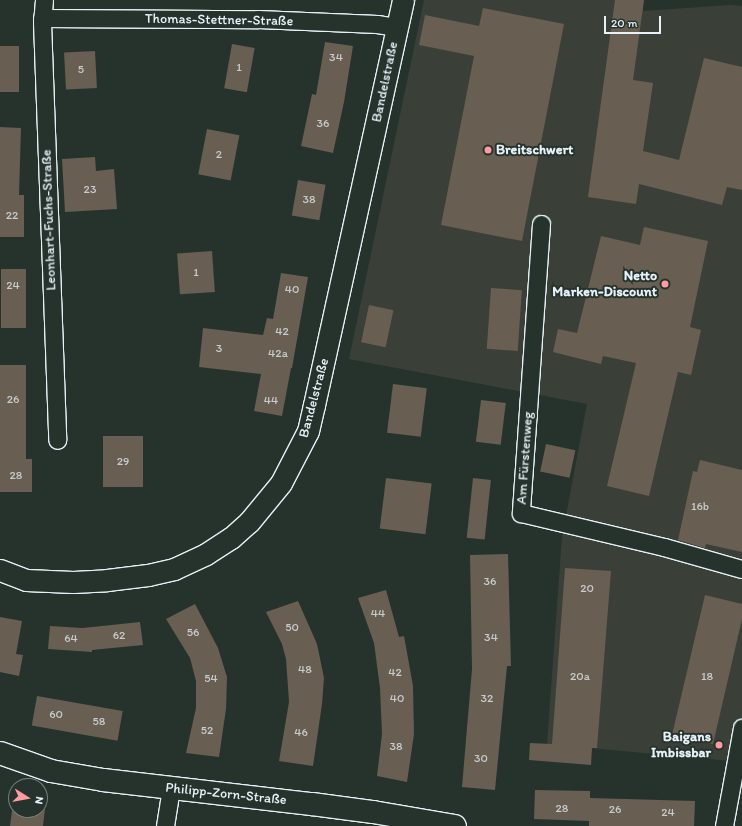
<!DOCTYPE html>
<meta charset="utf-8">
<style>
body{margin:0}
#map{position:relative;width:742px;height:826px;overflow:hidden;background:#26332d;font-family:Itim,sans-serif}
div>[style]{position:absolute}
[style*='--x']{left:calc(var(--x)*1px);top:calc(var(--y)*1px);width:calc(var(--w)*1px);rotate:calc(var(--a)*1deg)}
.built>*{inset:0;background:#3a4038}
.building>*{inset:0;background:#685e52;transform-origin:0 0}
.roads{filter:drop-shadow(1px 0 #e8f1f8) drop-shadow(-1px 0 #e8f1f8) drop-shadow(0 1px #e8f1f8) drop-shadow(0 -1px #e8f1f8)}
.minor>*{height:17px;margin:-8.5px;padding:0 8.5px;transform-origin:8.5px;border-radius:8.5px;background:#26332d}
.tertiary>*{height:21px;margin:-10.5px;padding:0 10.5px;transform-origin:10.5px;border-radius:10.5px;background:#26332d}
.secondary>*{height:22px;margin:-11px;padding:0 11px;transform-origin:11px;border-radius:11px;background:#26332d}
.dots>*{width:11px;height:11px;translate:-50% -50%;box-sizing:border-box;border:2px solid #26332d;border-radius:50%}
span{translate:-50% -50%;white-space:nowrap;text-align:center;line-height:1.15;-webkit-text-stroke:4px #26332d;paint-order:stroke}
.number-label{font-size:12px;color:#c8ccce}
.number-label span{-webkit-text-stroke-width:0}
.street-label{font-size:14px;color:#e8f1f8}
.poi-label{font-size:14px;color:#e8f1f8;font-weight:700}
.left{translate:0 -50%;text-align:left}
.right{translate:-100% -50%;text-align:right}
.north{position:absolute;left:8px;top:778px;width:40px;height:40px;box-sizing:border-box;background:#26332d;border:1px solid #747f7e;border-radius:50%;rotate:101deg;font-size:11px;font-weight:700;line-height:16px;text-align:center;color:#e8f1f8}
.north::after{content:'';display:block;margin:auto;width:14px;height:18px;background:#ff9aa2;clip-path:polygon(50% 0,100% 100%,50% 72%,0 100%)}
.scale{position:absolute;left:604px;top:16px;width:57px;height:18px;box-sizing:border-box;border:2px solid #e8f1f8;border-top:0;padding-left:5px;font-size:12px;line-height:14px;white-space:nowrap;color:#e8f1f8;-webkit-text-stroke:3px #26332d;paint-order:stroke}
</style>
<div id="map">
<div class="built">
<div style="clip-path:polygon(424px 0,644px 0,643px 11px,730px 5px,742px 6px,742px 762px,547px 744px,562px 537px,587px 404px,349px 359px)"></div>
</div>
<div class="building">
<div style="clip-path:polygon(615px 0,644px 0,633px 80px,653px 83px,643px 151px,679px 160px,704px 58px,742px 67px,742px 190px,727px 187px,722px 205px,639px 184px,636px 204px,588px 197px)"></div>
<div style="clip-path:polygon(483px 8px,564px 24px,522px 241px,441px 225px,474px 56px,419px 45px,425px 15px,479px 26px)"></div>
<div style="clip-path:polygon(325px 42px,353px 46px,344px 102px,333px 153px,301px 146px,312px 94px,316px 95px)"></div>
<div style="left:232px;top:44px;width:23px;height:45px;rotate:10deg"></div>
<div style="left:0;top:46px;width:19px;height:46px"></div>
<div style="left:95px;top:51px;width:37px;height:31px;rotate:87deg"></div>
<div style="clip-path:polygon(0 127px,21px 128px,19px 195px,24px 195px,24px 237px,0 237px)"></div>
<div style="left:207px;top:129px;width:33px;height:46px;rotate:11deg"></div>
<div style="clip-path:polygon(95px 157px,96px 171px,114px 169px,117px 209px,65px 212px,62px 159px)"></div>
<div style="left:298px;top:180px;width:28px;height:36px;rotate:10deg"></div>
<div style="clip-path:polygon(644px 227px,708px 241px,690px 327px,701px 330px,691px 375px,678px 372px,649px 496px,607px 486px,636px 363px,603px 356px,601px 364px,553px 352px,558px 329px,577px 333px,601px 236px,640px 245px)"></div>
<div style="left:212px;top:251px;width:41px;height:35px;rotate:86deg"></div>
<div style="left:1px;top:269px;width:25px;height:59px"></div>
<div style="clip-path:polygon(281px 273px,308px 277px,292px 368px,291px 368px,282px 416px,254px 411px,261px 374px,199px 367px,203px 328px,263px 335px,267px 318px,273px 319px)"></div>
<div style="left:491px;top:288px;width:31px;height:61px;rotate:4deg"></div>
<div style="left:369px;top:305px;width:25px;height:38px;rotate:12deg"></div>
<div style="clip-path:polygon(0 365px,26px 365px,26px 459px,32px 459px,32px 492px,0 492px)"></div>
<div style="left:393px;top:384px;width:34px;height:49px;rotate:7deg"></div>
<div style="left:481px;top:400px;width:25px;height:42px;rotate:7deg"></div>
<div style="left:103px;top:436px;width:40px;height:51px"></div>
<div style="left:546px;top:444px;width:30px;height:28px;rotate:12deg"></div>
<div style="clip-path:polygon(700px 460px,742px 470px,742px 552px,706px 544px,705px 548px,678px 540px,693px 471px,697px 472px)"></div>
<div style="left:386px;top:478px;width:46px;height:51px;rotate:7deg"></div>
<div style="left:473px;top:478px;width:18px;height:60px;rotate:6deg"></div>
<div style="clip-path:polygon(508px 554px,511px 666px,507px 666px,495px 790px,462px 787px,472px 669px,470px 555px)"></div>
<div style="clip-path:polygon(565px 568px,611px 571px,597px 748px,592px 748px,591px 765px,529px 760px,530px 743px,552px 744px)"></div>
<div style="clip-path:polygon(386px 590px,399px 637px,404px 636px,413px 686px,414px 734px,407px 782px,377px 776px,382px 734px,380px 688px,374px 643px,358px 598px)"></div>
<div style="clip-path:polygon(705px 595px,742px 604px,742px 619px,713px 744px,672px 735px)"></div>
<div style="clip-path:polygon(298px 601px,317px 644px,324px 678px,322px 704px,313px 766px,279px 761px,289px 702px,286px 659px,282px 644px,266px 612px)"></div>
<div style="clip-path:polygon(195px 604px,218px 648px,227px 677px,226px 709px,219px 757px,186px 753px,196px 708px,196px 681px,190px 658px,166px 619px)"></div>
<div style="clip-path:polygon(0 617px,22px 621px,16px 654px,23px 655px,19px 676px,0 672px)"></div>
<div style="clip-path:polygon(140px 622px,143px 645px,92px 650px,92px 652px,48px 649px,50px 626px,83px 628px)"></div>
<div style="left:37px;top:696px;width:87px;height:30px;rotate:10deg"></div>
<div style="clip-path:polygon(535px 790px,590px 791px,590px 798px,695px 801px,694px 826px,589px 826px,589px 821px,534px 819px)"></div>
<div style="clip-path:polygon(14px 796px,16px 796px,16px 810px,40px 810px,40px 799px,46px 800px,43px 826px,10px 826px)"></div>
</div>
<div class="roads">
<div class="minor">
<div style="--x:44;--y:0;--w:22;--a:95"></div>
<div style="--x:42;--y:22;--w:418;--a:87.9"></div>
<div style="--x:42;--y:18;--w:216;--a:0.3"></div>
<div style="--x:258;--y:19;--w:119;--a:2.4"></div>
<div style="--x:377;--y:24;--w:20;--a:9"></div>
<div style="--x:541;--y:224;--w:290;--a:94"></div>
<div style="--x:521;--y:513;--w:147;--a:13.4"></div>
<div style="--x:664;--y:547;--w:81;--a:15.8"></div>
<div style="--x:165;--y:826;--w:38;--a:-81"></div>
<div style="--x:724;--y:826;--w:100;--a:-79.6"></div>
</div>
<div class="tertiary">
<div style="--x:0;--y:570;--w:28;--a:21"></div>
<div style="--x:26;--y:580;--w:47;--a:2.4"></div>
<div style="--x:73;--y:582;--w:34;--a:-3"></div>
<div style="--x:107;--y:580;--w:41;--a:-7"></div>
<div style="--x:148;--y:575;--w:27;--a:-13"></div>
<div style="--x:174;--y:569;--w:35;--a:-25"></div>
<div style="--x:206;--y:554;--w:30;--a:-33"></div>
<div style="--x:231;--y:538;--w:24;--a:-42"></div>
<div style="--x:249;--y:522;--w:50;--a:-50.6"></div>
<div style="--x:281;--y:483;--w:59;--a:-62.6"></div>
<div style="--x:308;--y:431;--w:27;--a:-77"></div>
<div style="--x:314;--y:405;--w:415;--a:-77.6"></div>
</div>
<div class="secondary">
<div style="--x:0;--y:753;--w:54;--a:19.4"></div>
<div style="--x:51;--y:771;--w:53;--a:9.8"></div>
<div style="--x:103;--y:780;--w:210;--a:6.6"></div>
<div style="--x:312;--y:804;--w:62;--a:7.5"></div>
<div style="--x:373;--y:812;--w:83;--a:9.7"></div>
</div>
</div>
<div class="dots">
<div style="left:488px;top:150px;background:#ff9aa2"></div>
<div style="left:665px;top:284px;background:#ff9aa2"></div>
<div style="left:719px;top:745px;background:#ff9aa2"></div>
</div>
<div class="number-label">
<span style="left:336px;top:58px">34</span>
<span style="left:239px;top:68px">1</span>
<span style="left:81px;top:70px">5</span>
<span style="left:323px;top:124px">36</span>
<span style="left:219px;top:155px">2</span>
<span style="left:90px;top:190px">23</span>
<span style="left:309px;top:200px">38</span>
<span style="left:12px;top:216px">22</span>
<span style="left:196px;top:273px">1</span>
<span style="left:13px;top:286px">24</span>
<span style="left:292px;top:290px">40</span>
<span style="left:282px;top:332px">42</span>
<span style="left:219px;top:349px">3</span>
<span style="left:278px;top:354px">42a</span>
<span style="left:13px;top:400px">26</span>
<span style="left:271px;top:401px">44</span>
<span style="left:123px;top:462px">29</span>
<span style="left:16px;top:476px">28</span>
<span style="left:700px;top:507px">16b</span>
<span style="left:490px;top:582px">36</span>
<span style="left:587px;top:589px">20</span>
<span style="left:378px;top:614px">44</span>
<span style="left:292px;top:628px">50</span>
<span style="left:193px;top:633px">56</span>
<span style="left:119px;top:636px">62</span>
<span style="left:491px;top:638px">34</span>
<span style="left:71px;top:639px">64</span>
<span style="left:305px;top:670px">48</span>
<span style="left:395px;top:673px">42</span>
<span style="left:580px;top:677px">20a</span>
<span style="left:707px;top:677px">18</span>
<span style="left:211px;top:679px">54</span>
<span style="left:397px;top:699px">40</span>
<span style="left:487px;top:699px">32</span>
<span style="left:56px;top:715px">60</span>
<span style="left:99px;top:722px">58</span>
<span style="left:207px;top:731px">52</span>
<span style="left:301px;top:733px">46</span>
<span style="left:396px;top:747px">38</span>
<span style="left:481px;top:759px">30</span>
<span style="left:562px;top:809px">28</span>
<span style="left:615px;top:810px">26</span>
<span style="left:668px;top:813px">24</span>
</div>
<div class="street-label">
<span style="left:219px;top:20px;rotate:1deg">Thomas-Stettner-Straße</span>
<span style="left:385px;top:82px;rotate:-78deg">Bandelstraße</span>
<span style="left:49px;top:220px;rotate:-92deg">Leonhart-Fuchs-Straße</span>
<span style="left:314px;top:398px;rotate:-75deg">Bandelstraße</span>
<span style="left:525px;top:458px;rotate:-86deg">Am Fürstenweg</span>
<span style="left:226px;top:794px;rotate:6deg">Philipp-Zorn-Straße</span>
</div>
<div class="poi-label">
<span class="left" style="left:496px;top:150px">Breitschwert</span>
<span class="right" style="left:657px;top:284px">Netto<br>Marken-Discount</span>
<span class="right" style="left:711px;top:745px">Baigans<br>Imbissbar</span>
</div>
<div class="north">N</div>
<div class="scale">20 m</div>
</div>
